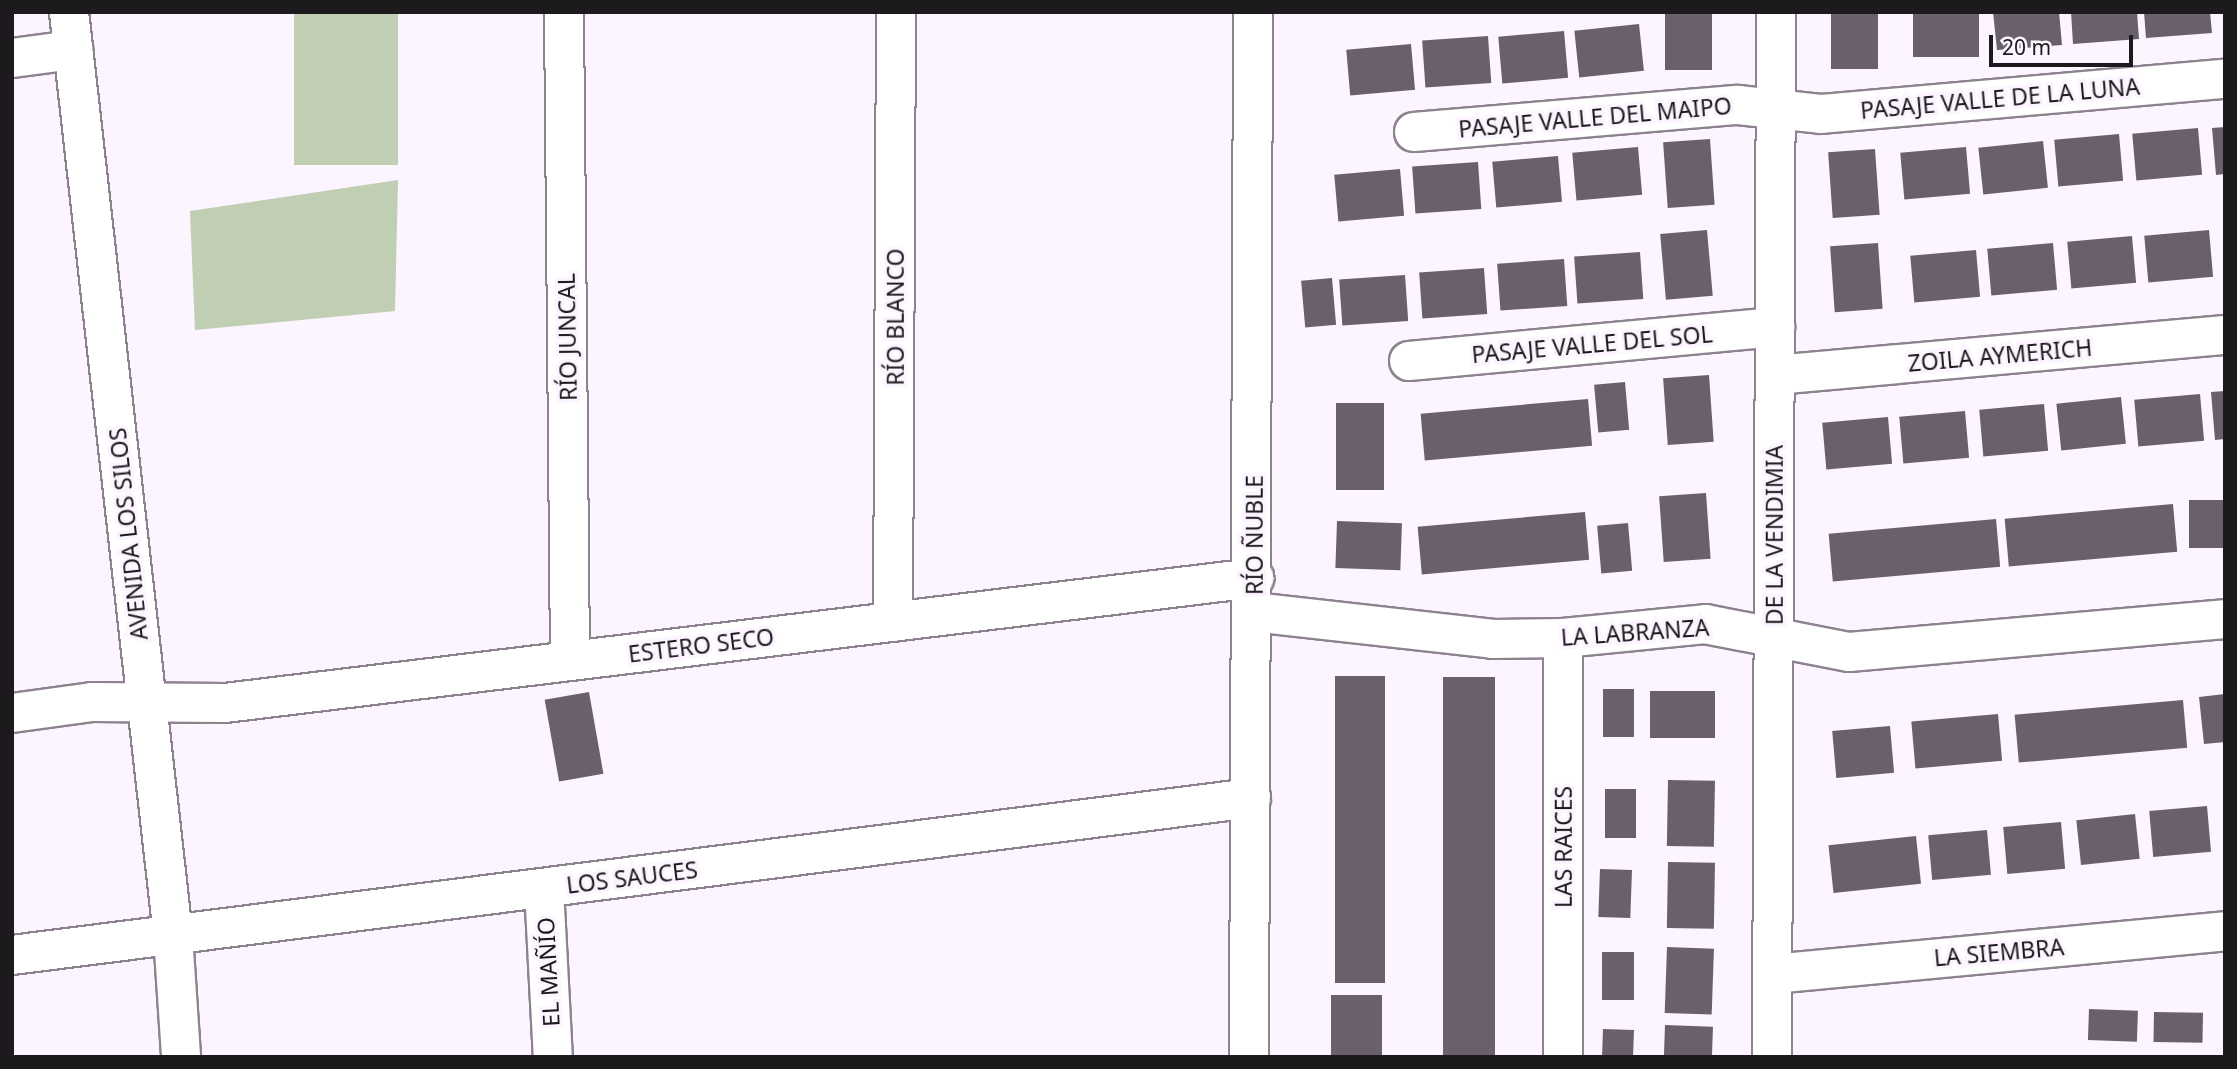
<!DOCTYPE html>
<meta charset="utf-8">
<style>
body{margin:0}
#map{position:relative;width:2237px;height:1069px;overflow:hidden;background:#fcf4fe;font-family:"Noto Sans",sans-serif}
div>[style]{position:absolute}
[style*='--x']{left:calc(var(--x)*1px);top:calc(var(--y)*1px);width:calc(var(--w)*1px);rotate:calc(var(--a)*1deg)}
.green>*{inset:0;background:#c0ceb4;transform-origin:0 0}
.building>*{inset:0;background:#6a606b;transform-origin:0 0}
.roads{filter:drop-shadow(2px 0 #8c838e) drop-shadow(-2px 0 #8c838e) drop-shadow(0 2px #8c838e) drop-shadow(0 -2px #8c838e)}
.minor>*{height:38px;margin:-19px;padding:0 19px;transform-origin:19px;border-radius:19px;background:#fff}
span{translate:-50% -50%;white-space:nowrap;text-align:center;line-height:1.15;-webkit-text-stroke:7px #fcf4fe;paint-order:stroke}
.street-label{font-size:23px;color:#1d1a1e}
.frame{position:absolute;inset:0;border:14px solid #1d1a1e;pointer-events:none}
.scale{position:absolute;left:1989px;top:35px;width:144px;height:32px;box-sizing:border-box;border:4px solid #1d1a1e;border-top:0;padding-left:9px;font-size:21px;line-height:24px;white-space:nowrap;color:#1d1a1e;-webkit-text-stroke:5px #fcf4fe;paint-order:stroke}
</style>
<div id="map">
<div class="green">
<div style="left:294px;top:12px;width:104px;height:153px"></div>
<div style="clip-path:polygon(398px 180px,395px 311px,195px 330px,190px 211px)"></div>
</div>
<div class="building">
<div style="left:1665px;top:12px;width:47px;height:58px"></div>
<div style="left:1831px;top:12px;width:47px;height:57px"></div>
<div style="left:1913px;top:12px;width:66px;height:45px"></div>
<div style="clip-path:polygon(1993px 12px,2059px 12px,2062px 45px,1997px 50px)"></div>
<div style="clip-path:polygon(2071px 12px,2137px 12px,2139px 39px,2073px 44px)"></div>
<div style="clip-path:polygon(2144px 12px,2210px 12px,2212px 33px,2146px 38px)"></div>
<div style="left:1639px;top:24px;width:47px;height:65px;rotate:84deg"></div>
<div style="left:1564px;top:31px;width:47px;height:66px;rotate:85deg"></div>
<div style="left:1488px;top:36px;width:47px;height:66px;rotate:86deg"></div>
<div style="left:1411px;top:44px;width:46px;height:65px;rotate:85deg"></div>
<div style="clip-path:polygon(2225px 127px,2225px 174px,2216px 175px,2212px 128px)"></div>
<div style="left:2198px;top:128px;width:47px;height:66px;rotate:85deg"></div>
<div style="left:2119px;top:134px;width:47px;height:65px;rotate:85deg"></div>
<div style="left:1710px;top:139px;width:66px;height:47px;rotate:86deg"></div>
<div style="left:2043px;top:141px;width:47px;height:65px;rotate:84deg"></div>
<div style="left:1638px;top:147px;width:48px;height:66px;rotate:85deg"></div>
<div style="left:1966px;top:147px;width:47px;height:66px;rotate:85deg"></div>
<div style="left:1875px;top:149px;width:66px;height:47px;rotate:86deg"></div>
<div style="left:1558px;top:156px;width:46px;height:66px;rotate:85deg"></div>
<div style="left:1478px;top:162px;width:47px;height:66px;rotate:86deg"></div>
<div style="left:1400px;top:169px;width:47px;height:66px;rotate:85deg"></div>
<div style="left:1707px;top:230px;width:66px;height:47px;rotate:85deg"></div>
<div style="left:2209px;top:230px;width:47px;height:65px;rotate:85deg"></div>
<div style="left:2132px;top:236px;width:47px;height:65px;rotate:85deg"></div>
<div style="left:1878px;top:243px;width:66px;height:48px;rotate:86deg"></div>
<div style="left:2053px;top:243px;width:47px;height:66px;rotate:85deg"></div>
<div style="left:1976px;top:250px;width:47px;height:66px;rotate:85deg"></div>
<div style="left:1640px;top:252px;width:47px;height:66px;rotate:86deg"></div>
<div style="left:1564px;top:259px;width:47px;height:67px;rotate:86deg"></div>
<div style="left:1484px;top:268px;width:46px;height:65px;rotate:86deg"></div>
<div style="left:1405px;top:275px;width:46px;height:66px;rotate:86deg"></div>
<div style="left:1332px;top:278px;width:47px;height:31px;rotate:85deg"></div>
<div style="left:1709px;top:375px;width:67px;height:46px;rotate:86deg"></div>
<div style="left:1625px;top:382px;width:48px;height:31px;rotate:85deg"></div>
<div style="clip-path:polygon(2225px 391px,2225px 439px,2215px 440px,2211px 392px)"></div>
<div style="left:2200px;top:394px;width:47px;height:66px;rotate:85deg"></div>
<div style="left:2121px;top:397px;width:47px;height:65px;rotate:84deg"></div>
<div style="left:1588px;top:399px;width:47px;height:168px;rotate:85deg"></div>
<div style="left:1336px;top:403px;width:48px;height:87px"></div>
<div style="left:2044px;top:404px;width:47px;height:65px;rotate:85deg"></div>
<div style="left:1965px;top:411px;width:47px;height:66px;rotate:85deg"></div>
<div style="left:1888px;top:417px;width:47px;height:66px;rotate:85deg"></div>
<div style="left:1706px;top:493px;width:66px;height:47px;rotate:86deg"></div>
<div style="left:2225px;top:500px;width:48px;height:36px;rotate:90deg"></div>
<div style="left:2173px;top:504px;width:48px;height:169px;rotate:85deg"></div>
<div style="left:1585px;top:512px;width:48px;height:168px;rotate:85deg"></div>
<div style="left:1996px;top:519px;width:48px;height:168px;rotate:85deg"></div>
<div style="left:1337px;top:521px;width:65px;height:47px;rotate:2deg"></div>
<div style="left:1628px;top:523px;width:48px;height:31px;rotate:85deg"></div>
<div style="left:1335px;top:676px;width:50px;height:307px"></div>
<div style="left:1443px;top:677px;width:52px;height:380px"></div>
<div style="left:1603px;top:689px;width:31px;height:48px"></div>
<div style="left:1715px;top:691px;width:47px;height:65px;rotate:90deg"></div>
<div style="left:589px;top:692px;width:83px;height:45px;rotate:80deg"></div>
<div style="clip-path:polygon(2225px 694px,2225px 742px,2204px 744px,2199px 697px)"></div>
<div style="left:2183px;top:700px;width:48px;height:169px;rotate:85deg"></div>
<div style="left:1998px;top:714px;width:47px;height:87px;rotate:85deg"></div>
<div style="left:1890px;top:726px;width:47px;height:58px;rotate:85deg"></div>
<div style="left:1668px;top:780px;width:47px;height:66px;rotate:1deg"></div>
<div style="left:1605px;top:789px;width:31px;height:49px"></div>
<div style="left:2207px;top:806px;width:46px;height:58px;rotate:85deg"></div>
<div style="left:2135px;top:814px;width:45px;height:59px;rotate:84deg"></div>
<div style="left:2061px;top:822px;width:47px;height:58px;rotate:85deg"></div>
<div style="left:1987px;top:830px;width:45px;height:59px;rotate:85deg"></div>
<div style="left:1916px;top:836px;width:48px;height:88px;rotate:84deg"></div>
<div style="left:1668px;top:862px;width:47px;height:66px;rotate:1deg"></div>
<div style="left:1600px;top:869px;width:32px;height:48px;rotate:2deg"></div>
<div style="left:1667px;top:947px;width:47px;height:66px;rotate:2deg"></div>
<div style="left:1602px;top:952px;width:32px;height:48px"></div>
<div style="left:1331px;top:995px;width:51px;height:62px"></div>
<div style="left:2089px;top:1009px;width:49px;height:31px;rotate:2deg"></div>
<div style="left:2154px;top:1012px;width:49px;height:30px;rotate:1deg"></div>
<div style="left:1665px;top:1025px;width:48px;height:32px;rotate:2deg"></div>
<div style="left:1603px;top:1029px;width:31px;height:28px;rotate:2deg"></div>
</div>
<div class="roads">
<div class="minor">
<div style="--x:69;--y:12;--w:929;--a:83.57"></div>
<div style="--x:173;--y:935;--w:122;--a:86.2"></div>
<div style="--x:564;--y:12;--w:649;--a:89.47"></div>
<div style="--x:12;--y:58;--w:62;--a:-7.5"></div>
<div style="--x:1414;--y:132;--w:325;--a:-4.8"></div>
<div style="--x:1738;--y:105;--w:83;--a:6.2"></div>
<div style="--x:1821;--y:114;--w:406;--a:-5"></div>
<div style="--x:1409;--y:361;--w:368;--a:-5.3"></div>
<div style="--x:1775;--y:375;--w:452;--a:-5.1"></div>
<div style="--x:1253;--y:612;--w:242;--a:6.4"></div>
<div style="--x:1493;--y:639;--w:70;--a:-0.8"></div>
<div style="--x:1563;--y:638;--w:143;--a:-5.6"></div>
<div style="--x:1705;--y:624;--w:147;--a:11"></div>
<div style="--x:1849;--y:652;--w:377;--a:-5"></div>
<div style="--x:893;--y:622;--w:610;--a:-89.72"></div>
<div style="--x:1563;--y:638;--w:419;--a:90"></div>
<div style="--x:12;--y:713;--w:81;--a:-7.8"></div>
<div style="--x:92;--y:702;--w:133;--a:0.4"></div>
<div style="--x:225;--y:703;--w:1037;--a:-6.93"></div>
<div style="--x:544;--y:888;--w:169;--a:87"></div>
<div style="--x:12;--y:955;--w:1249;--a:-7.22"></div>
<div style="--x:1773;--y:974;--w:454;--a:-5.4"></div>
<div style="--x:1249;--y:1057;--w:1045;--a:-89.78"></div>
<div style="--x:1772;--y:1057;--w:1045;--a:-89.78"></div>
</div>
</div>
<div class="street-label">
<span style="left:2000px;top:98px;rotate:-5deg">PASAJE VALLE DE LA LUNA</span>
<span style="left:1595px;top:117px;rotate:-5deg">PASAJE VALLE DEL MAIPO</span>
<span style="left:895px;top:317px;rotate:-90deg">RÍO BLANCO</span>
<span style="left:567px;top:337px;rotate:-91deg">RÍO JUNCAL</span>
<span style="left:1592px;top:344px;rotate:-5deg">PASAJE VALLE DEL SOL</span>
<span style="left:2000px;top:355px;rotate:-5deg">ZOILA AYMERICH</span>
<span style="left:128px;top:534px;rotate:-96deg">AVENIDA LOS SILOS</span>
<span style="left:1254px;top:535px;rotate:-90deg">RÍO ÑUBLE</span>
<span style="left:1774px;top:535px;rotate:-90deg">DE LA VENDIMIA</span>
<span style="left:1635px;top:632px;rotate:-4deg">LA LABRANZA</span>
<span style="left:701px;top:645px;rotate:-7deg">ESTERO SECO</span>
<span style="left:1563px;top:847px;rotate:-90deg">LAS RAICES</span>
<span style="left:632px;top:877px;rotate:-7deg">LOS SAUCES</span>
<span style="left:1999px;top:952px;rotate:-5deg">LA SIEMBRA</span>
<span style="left:548px;top:972px;rotate:-93deg">EL MAÑÍO</span>
</div>
<div class="frame"></div>
<div class="scale">20 m</div>
</div>
